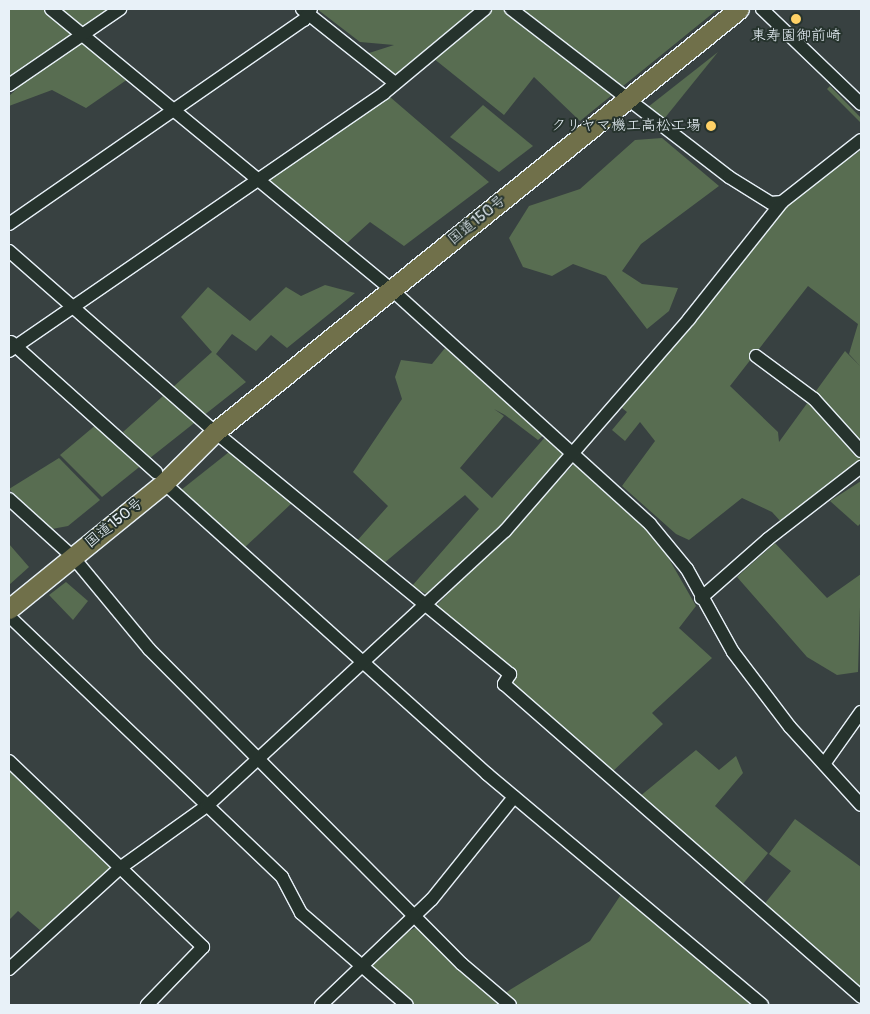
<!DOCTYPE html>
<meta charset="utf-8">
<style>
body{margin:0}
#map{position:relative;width:870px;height:1014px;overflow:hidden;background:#384141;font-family:Pangolin,"Klee One",sans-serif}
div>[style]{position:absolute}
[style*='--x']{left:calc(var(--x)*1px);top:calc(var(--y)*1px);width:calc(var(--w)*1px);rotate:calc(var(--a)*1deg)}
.green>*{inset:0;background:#586d51}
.roads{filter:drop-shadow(1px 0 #e8f1f8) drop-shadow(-1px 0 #e8f1f8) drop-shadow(0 1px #e8f1f8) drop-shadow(0 -1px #e8f1f8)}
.minor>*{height:12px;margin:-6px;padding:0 6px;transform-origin:6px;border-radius:6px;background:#26332d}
.highway>*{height:19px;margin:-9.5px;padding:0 9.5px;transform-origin:9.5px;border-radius:9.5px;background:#70704a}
.dots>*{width:14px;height:14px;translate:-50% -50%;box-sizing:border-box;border:2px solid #26332d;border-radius:50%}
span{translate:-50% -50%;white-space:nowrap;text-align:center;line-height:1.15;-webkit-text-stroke:4px #26332d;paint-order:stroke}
.poi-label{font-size:15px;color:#e8f1f8}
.right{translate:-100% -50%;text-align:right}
.street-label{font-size:15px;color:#e8f1f8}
.frame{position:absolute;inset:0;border:10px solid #e8f1f8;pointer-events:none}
</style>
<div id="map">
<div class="green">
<div style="clip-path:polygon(9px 9px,119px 9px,9px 85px)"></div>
<div style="clip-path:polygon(317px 9px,481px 9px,396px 76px,369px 53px,394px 45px,360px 42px)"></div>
<div style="clip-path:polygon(490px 9px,718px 9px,580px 121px,534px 77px,504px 115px,433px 58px)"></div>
<div style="clip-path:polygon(83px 42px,128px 79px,86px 108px,52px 90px,9px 106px,9px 96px,29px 78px)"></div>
<div style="clip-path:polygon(718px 52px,664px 119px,648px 107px)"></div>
<div style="clip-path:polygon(830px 86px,861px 118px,861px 123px,827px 89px)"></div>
<div style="clip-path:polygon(390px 97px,489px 182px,404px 246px,370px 222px,347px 243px,268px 180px)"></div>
<div style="clip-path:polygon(483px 105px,533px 146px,499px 172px,450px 137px)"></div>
<div style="clip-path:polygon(662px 138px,719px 186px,641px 244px,622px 271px,642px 284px,678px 288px,669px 311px,647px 329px,606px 276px,573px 264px,552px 276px,523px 267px,509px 238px,529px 206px,580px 189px,635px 140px)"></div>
<div style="clip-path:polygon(evenodd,861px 150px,861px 461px,783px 524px,772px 512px,742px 498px,689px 540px,676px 534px,622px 486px,655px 441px,640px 422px,625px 441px,612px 430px,627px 412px,618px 405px,781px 207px,861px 150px,808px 286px,858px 324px,849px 354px,860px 366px,845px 351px,779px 442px,778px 432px,730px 386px,808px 286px)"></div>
<div style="clip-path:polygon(325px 285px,355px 293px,287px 348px,271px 335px,256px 351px,232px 334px,216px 354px,246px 382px,150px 458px,123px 432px,212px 352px,181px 317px,208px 287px,250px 321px,286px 287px,301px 296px)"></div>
<div style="clip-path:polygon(445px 348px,544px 435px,538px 440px,505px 415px,494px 409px,504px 416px,460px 468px,492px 498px,546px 436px,565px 453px,504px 527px,430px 596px,412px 586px,479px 509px,465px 495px,383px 564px,356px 542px,388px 506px,353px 472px,402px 399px,395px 377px,401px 360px,432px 364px)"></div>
<div style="clip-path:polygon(97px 424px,143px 464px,102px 497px,60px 455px)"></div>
<div style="clip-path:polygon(229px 452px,292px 503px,243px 549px,176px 494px)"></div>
<div style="clip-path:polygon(59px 458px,100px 500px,68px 526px,52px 529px,9px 489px)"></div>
<div style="clip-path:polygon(574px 464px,657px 538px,696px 606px,679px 628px,712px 658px,652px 713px,663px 724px,611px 773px,558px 722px,512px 686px,514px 673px,436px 606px)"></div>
<div style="clip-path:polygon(861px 481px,861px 523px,858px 526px,830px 501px)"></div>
<div style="clip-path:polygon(775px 543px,827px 598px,861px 574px,858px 672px,837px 675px,807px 657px,737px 577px)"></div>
<div style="clip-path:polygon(9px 544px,29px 567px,9px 585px)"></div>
<div style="clip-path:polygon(66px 582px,88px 601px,73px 620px,49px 595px)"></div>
<div style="clip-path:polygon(696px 750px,719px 770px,736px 756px,743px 773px,715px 806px,768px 853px,738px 890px,639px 797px)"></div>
<div style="clip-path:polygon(9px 766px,112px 869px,41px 931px,18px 911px,9px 920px)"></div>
<div style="clip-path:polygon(795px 819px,861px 867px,861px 990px,762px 907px,791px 871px,769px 854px)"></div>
<div style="clip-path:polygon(626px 887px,757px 1005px,412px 1005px,361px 958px,422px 924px,500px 996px,590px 941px)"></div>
</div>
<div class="roads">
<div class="minor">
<div style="--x:51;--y:9;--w:442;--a:39.5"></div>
<div style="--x:392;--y:290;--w:348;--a:42.2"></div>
<div style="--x:650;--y:524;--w:58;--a:50.6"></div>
<div style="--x:687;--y:569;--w:95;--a:61"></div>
<div style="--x:733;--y:652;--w:94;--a:52.8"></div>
<div style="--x:790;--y:727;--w:105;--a:47.7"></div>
<div style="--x:302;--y:9;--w:119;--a:38.5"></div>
<div style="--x:511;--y:9;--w:275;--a:37.6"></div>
<div style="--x:729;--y:177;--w:49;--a:31.8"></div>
<div style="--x:771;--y:203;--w:11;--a:-5"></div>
<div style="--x:782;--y:202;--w:100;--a:-38.1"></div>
<div style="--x:762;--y:9;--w:137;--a:43.8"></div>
<div style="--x:9;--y:85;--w:135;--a:-34.4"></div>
<div style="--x:9;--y:224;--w:359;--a:-34.7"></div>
<div style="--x:304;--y:20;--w:13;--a:-58"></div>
<div style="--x:9;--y:251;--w:274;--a:41.3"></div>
<div style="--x:215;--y:432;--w:382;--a:39.4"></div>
<div style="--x:510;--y:674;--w:12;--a:121"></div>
<div style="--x:504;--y:684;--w:475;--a:41.2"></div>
<div style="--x:11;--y:342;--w:195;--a:41.9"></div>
<div style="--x:9;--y:351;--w:455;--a:-34.5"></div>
<div style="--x:384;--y:93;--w:131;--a:-39.7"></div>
<div style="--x:756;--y:356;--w:72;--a:36.6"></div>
<div style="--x:814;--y:399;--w:70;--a:47.9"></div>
<div style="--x:164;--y:483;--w:435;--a:42"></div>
<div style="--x:487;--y:774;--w:359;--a:40"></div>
<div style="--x:9;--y:499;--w:86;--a:42.2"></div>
<div style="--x:73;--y:557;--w:119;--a:50.4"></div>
<div style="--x:149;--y:649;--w:444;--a:45.2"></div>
<div style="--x:462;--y:964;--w:63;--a:40.5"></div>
<div style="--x:701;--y:598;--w:89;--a:-41.4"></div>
<div style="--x:768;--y:539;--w:118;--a:-37.7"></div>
<div style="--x:9;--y:616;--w:378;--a:43.7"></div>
<div style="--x:282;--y:877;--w:41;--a:62.2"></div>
<div style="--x:301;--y:913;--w:140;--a:41"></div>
<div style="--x:9;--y:761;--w:269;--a:43.8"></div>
<div style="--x:203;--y:947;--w:81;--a:134"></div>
<div style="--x:824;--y:764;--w:64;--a:-54.6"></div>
<div style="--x:9;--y:969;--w:150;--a:-42.3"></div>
<div style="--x:120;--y:868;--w:108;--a:-35.6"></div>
<div style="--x:208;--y:805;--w:404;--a:-42.7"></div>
<div style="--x:505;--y:531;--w:281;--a:-49"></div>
<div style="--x:689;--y:319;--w:149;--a:-51.5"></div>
<div style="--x:321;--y:1005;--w:153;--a:-43.7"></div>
<div style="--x:432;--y:899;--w:131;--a:-51.2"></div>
</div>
<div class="highway">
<div style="--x:9;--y:609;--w:200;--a:-39.1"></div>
<div style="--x:164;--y:483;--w:72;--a:-45"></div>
<div style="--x:215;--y:432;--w:673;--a:-38.91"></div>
</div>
</div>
<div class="dots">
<div style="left:796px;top:19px;background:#ffd166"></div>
<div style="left:711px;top:126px;background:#ffd166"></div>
</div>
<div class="poi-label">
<span style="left:796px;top:36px">東寿園御前崎</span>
<span class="right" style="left:701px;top:126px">クリヤマ機工高松工場</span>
</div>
<div class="street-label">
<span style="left:477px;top:220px;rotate:-39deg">国道150号</span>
<span style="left:114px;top:523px;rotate:-39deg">国道150号</span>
</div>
<div class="frame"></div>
</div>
